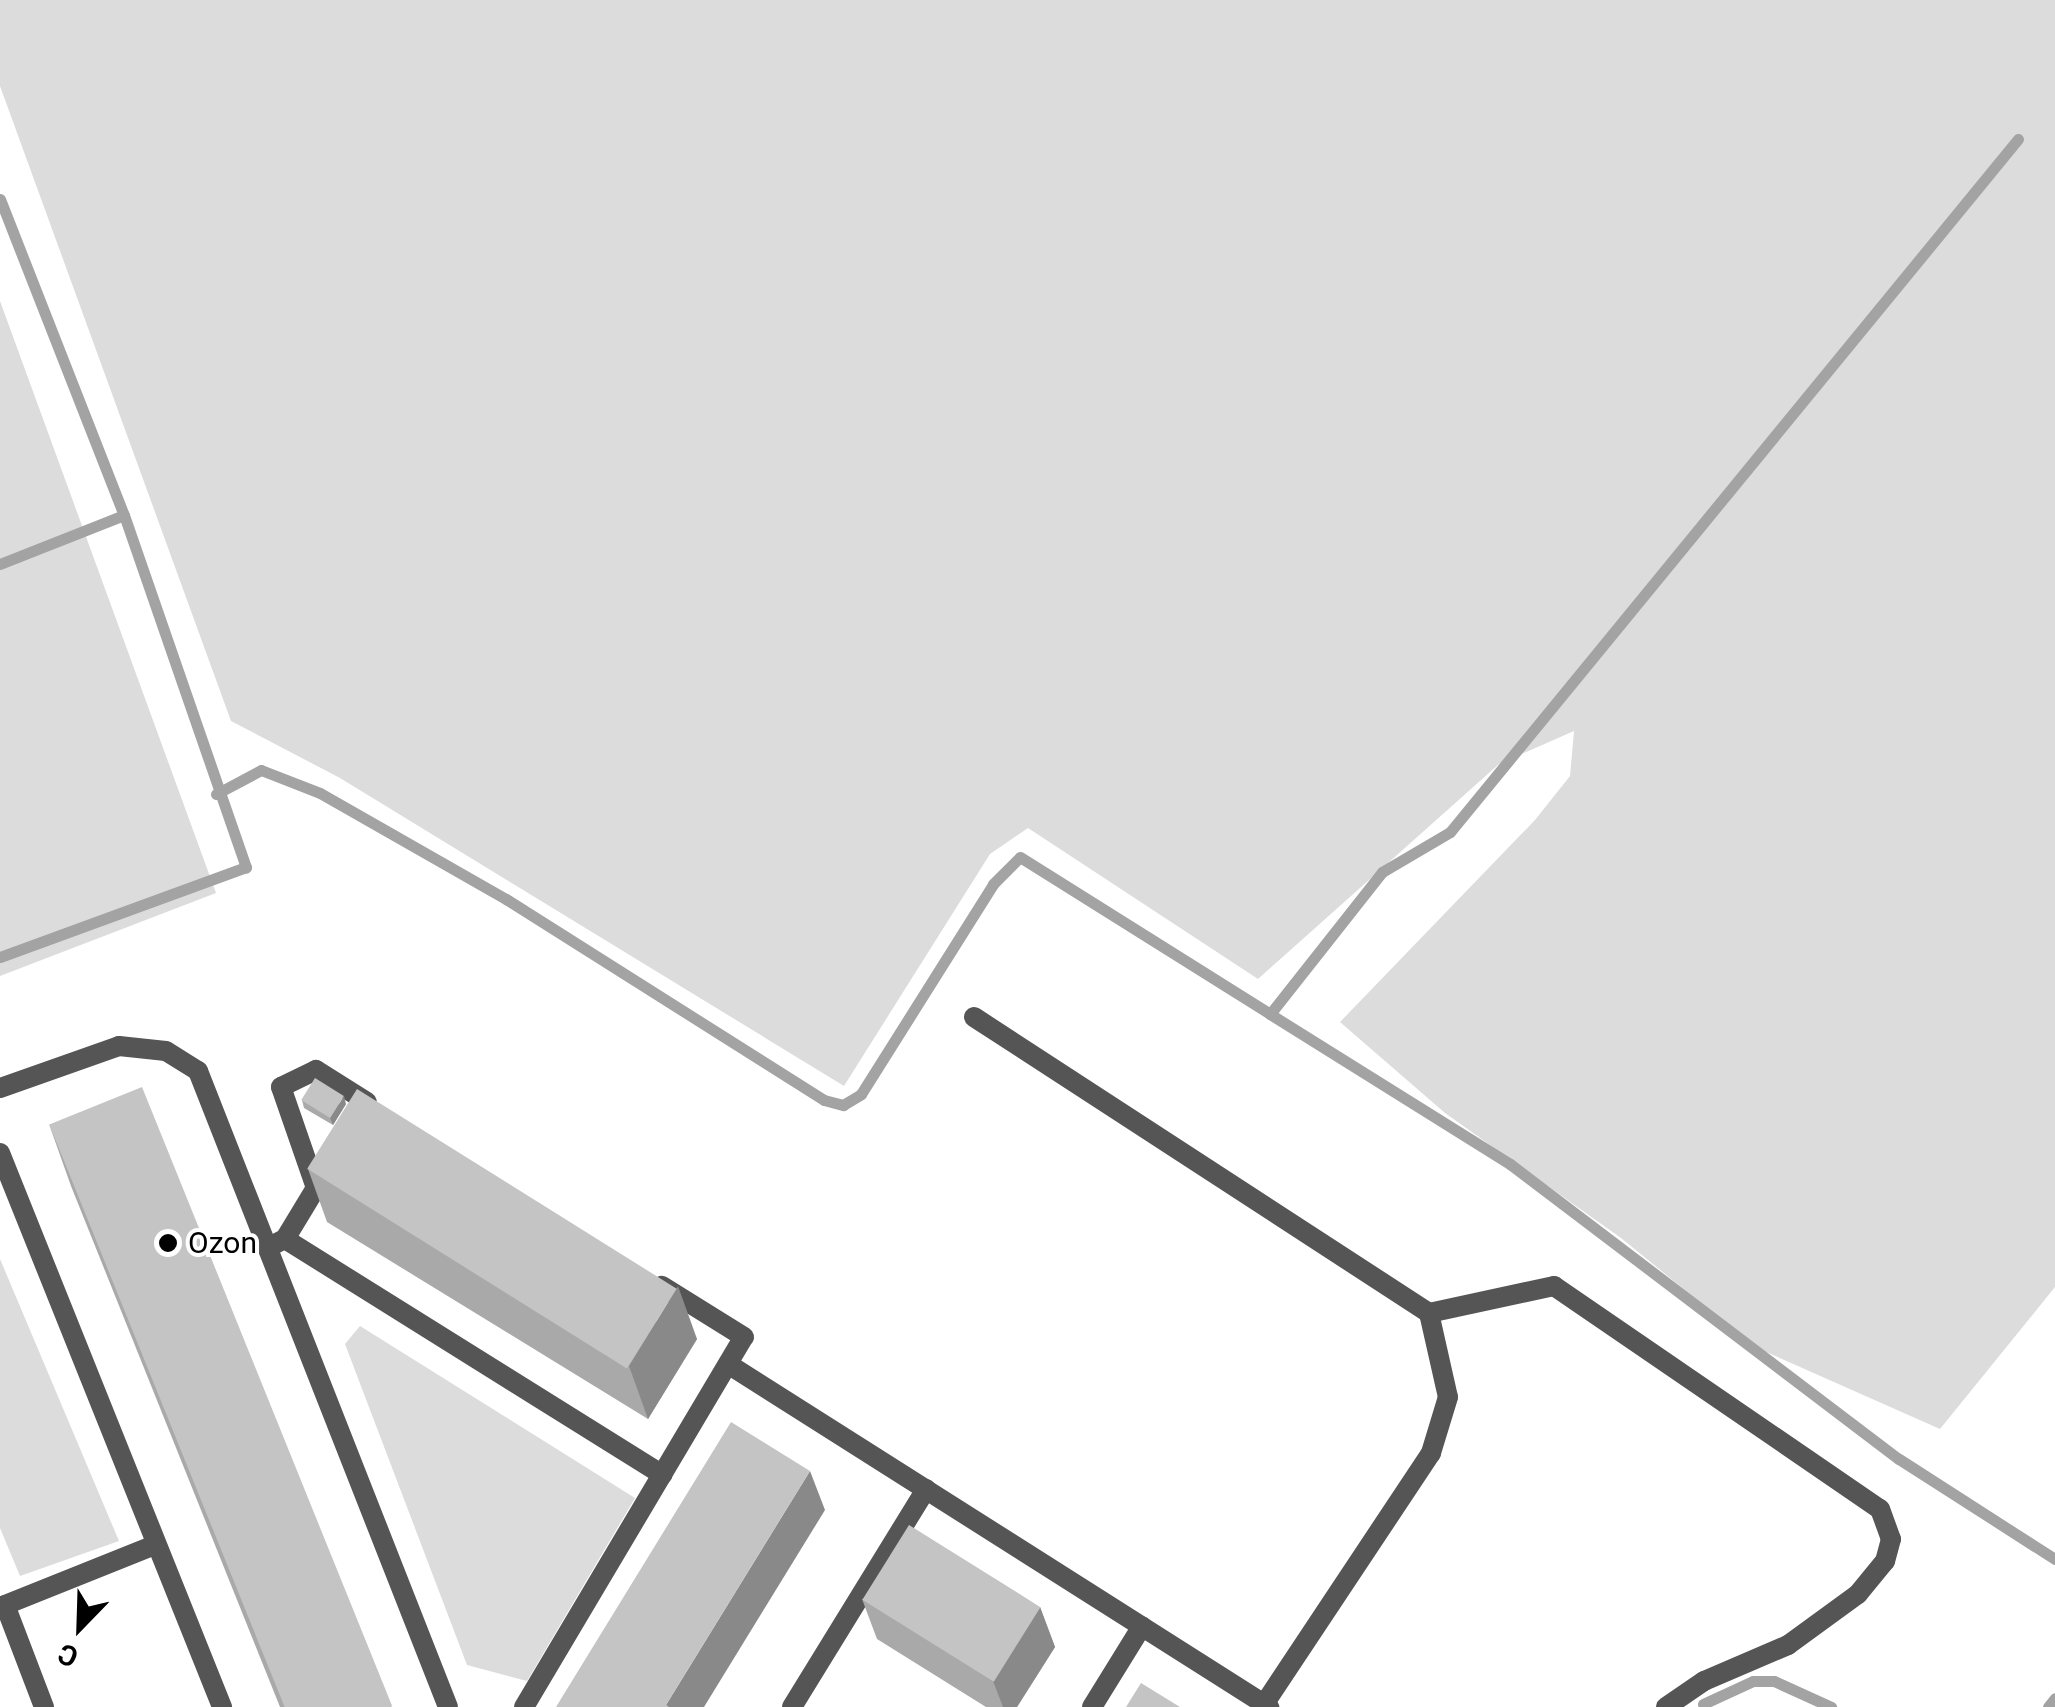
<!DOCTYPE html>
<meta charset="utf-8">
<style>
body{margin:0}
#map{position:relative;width:2055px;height:1707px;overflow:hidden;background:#fff;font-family:Roboto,sans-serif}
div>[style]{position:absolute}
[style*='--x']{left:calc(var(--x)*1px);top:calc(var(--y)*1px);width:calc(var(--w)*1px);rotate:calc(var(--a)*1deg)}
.green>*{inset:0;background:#dcdcdc}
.stream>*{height:11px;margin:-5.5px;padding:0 5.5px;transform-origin:5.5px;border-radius:5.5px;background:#a3a3a3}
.lane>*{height:20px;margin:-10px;padding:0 10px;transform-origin:10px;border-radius:10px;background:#555}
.wall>*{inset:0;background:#a9a9a9}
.shaded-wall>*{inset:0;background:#898989}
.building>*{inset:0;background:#c4c4c4;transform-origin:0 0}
.dots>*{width:28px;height:28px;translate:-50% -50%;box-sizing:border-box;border:5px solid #fff;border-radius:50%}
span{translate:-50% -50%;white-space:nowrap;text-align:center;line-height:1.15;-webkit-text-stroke:8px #fff;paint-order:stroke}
.poi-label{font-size:30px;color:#000}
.left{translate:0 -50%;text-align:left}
.north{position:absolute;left:30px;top:1577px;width:100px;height:100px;-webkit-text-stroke:8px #fff;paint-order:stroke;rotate:203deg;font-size:28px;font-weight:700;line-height:40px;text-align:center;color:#000}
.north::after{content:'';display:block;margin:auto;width:35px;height:45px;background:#000;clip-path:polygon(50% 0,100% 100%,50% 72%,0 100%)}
</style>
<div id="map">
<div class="green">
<div style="clip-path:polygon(0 0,2055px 0,2055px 1287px,1940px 1429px,1755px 1347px,1621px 1238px,1445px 1113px,1340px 1022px,1535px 820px,1570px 776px,1574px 731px,1499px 764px,1258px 979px,1028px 828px,990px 854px,844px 1086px,340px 778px,231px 721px,0 86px)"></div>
<div style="clip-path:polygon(0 301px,216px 893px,0 976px)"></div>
<div style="clip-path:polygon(0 1259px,119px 1541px,20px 1576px,0 1528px)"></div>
<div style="clip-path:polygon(360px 1326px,635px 1498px,527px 1681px,467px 1665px,345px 1344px)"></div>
</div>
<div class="stream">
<div style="--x:0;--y:199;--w:339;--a:68.6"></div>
<div style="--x:124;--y:515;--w:373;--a:70.9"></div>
<div style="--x:246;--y:867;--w:262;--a:159.9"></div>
<div style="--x:0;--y:564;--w:133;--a:-21.6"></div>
<div style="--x:216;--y:794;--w:51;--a:-28.1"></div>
<div style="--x:261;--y:770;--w:63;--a:21.3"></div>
<div style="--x:320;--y:793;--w:214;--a:29.7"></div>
<div style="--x:506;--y:899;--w:376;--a:32.3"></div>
<div style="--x:824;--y:1100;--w:20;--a:15"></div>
<div style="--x:843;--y:1105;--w:21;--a:-31"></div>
<div style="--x:861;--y:1094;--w:248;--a:-57.8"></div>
<div style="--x:993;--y:884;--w:38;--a:-45"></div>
<div style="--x:1020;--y:857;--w:295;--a:32.1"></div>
<div style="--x:1270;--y:1014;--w:181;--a:-51.7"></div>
<div style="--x:1382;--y:872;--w:79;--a:-30.5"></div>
<div style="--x:1450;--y:832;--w:896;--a:-50.66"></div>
<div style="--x:1270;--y:1014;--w:283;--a:32"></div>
<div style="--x:1510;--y:1164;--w:488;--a:37.2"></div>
<div style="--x:1899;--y:1459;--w:185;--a:32.7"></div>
<div style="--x:1703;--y:1704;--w:55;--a:-24.7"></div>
<div style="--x:1753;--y:1681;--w:21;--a:0"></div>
<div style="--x:1774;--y:1681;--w:63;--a:24.5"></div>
<div style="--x:2048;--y:1707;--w:11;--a:-52"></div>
</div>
<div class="lane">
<div style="--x:974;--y:1017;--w:543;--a:33.05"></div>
<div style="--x:1429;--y:1313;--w:86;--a:77.3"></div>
<div style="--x:1448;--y:1397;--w:59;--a:106.9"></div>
<div style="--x:1431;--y:1453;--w:301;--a:123.6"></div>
<div style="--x:0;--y:1088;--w:126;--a:-19.4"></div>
<div style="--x:119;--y:1046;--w:47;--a:6.1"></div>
<div style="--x:166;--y:1051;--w:38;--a:32"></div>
<div style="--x:198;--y:1071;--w:683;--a:68.54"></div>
<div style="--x:0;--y:1153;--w:597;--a:68.16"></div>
<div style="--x:316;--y:1188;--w:107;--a:-109.1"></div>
<div style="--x:281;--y:1087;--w:39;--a:-26"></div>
<div style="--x:316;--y:1070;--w:60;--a:32.1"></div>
<div style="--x:285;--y:1239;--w:445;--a:32"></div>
<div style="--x:267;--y:1248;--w:20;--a:-27"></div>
<div style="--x:285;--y:1239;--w:83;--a:-58.8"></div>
<div style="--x:1429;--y:1313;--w:128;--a:-12.2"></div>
<div style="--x:1554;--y:1286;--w:395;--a:34.4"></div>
<div style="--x:1880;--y:1509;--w:32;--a:70"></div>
<div style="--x:1891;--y:1539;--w:23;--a:105"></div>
<div style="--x:1885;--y:1561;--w:43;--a:129.3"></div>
<div style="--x:1858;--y:1594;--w:87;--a:143.9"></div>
<div style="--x:1788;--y:1645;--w:91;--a:156.8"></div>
<div style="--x:1704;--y:1681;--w:46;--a:145.6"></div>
<div style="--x:728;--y:1364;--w:641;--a:32.38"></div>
<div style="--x:44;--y:1707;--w:109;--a:-110.9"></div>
<div style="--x:5;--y:1605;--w:162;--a:-21.8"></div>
<div style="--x:524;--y:1707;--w:430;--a:-59.3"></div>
<div style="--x:744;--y:1337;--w:97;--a:-148.1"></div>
<div style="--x:792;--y:1707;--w:256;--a:-58.4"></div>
<div style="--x:1092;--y:1707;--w:95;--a:-58.3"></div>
</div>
<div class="wall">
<div style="clip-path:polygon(302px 1100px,346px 1104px,333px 1125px,304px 1108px)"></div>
<div style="clip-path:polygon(49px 1124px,390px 1707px,280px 1707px,71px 1186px)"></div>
<div style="clip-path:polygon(308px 1169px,697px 1339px,648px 1419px,327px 1222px)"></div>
<div style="clip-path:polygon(862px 1599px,1040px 1607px,1055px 1647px,1017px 1707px,986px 1707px,877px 1639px)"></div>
</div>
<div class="shaded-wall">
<div style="clip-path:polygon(344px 1096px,346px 1104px,333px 1125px,330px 1118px)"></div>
<div style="clip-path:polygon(678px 1286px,697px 1339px,648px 1419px,629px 1366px)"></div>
<div style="clip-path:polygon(810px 1471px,825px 1510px,704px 1707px,667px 1707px,666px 1705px)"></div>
<div style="clip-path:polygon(1040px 1607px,1055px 1647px,1017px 1707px,1003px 1707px,993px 1681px)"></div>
</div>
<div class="building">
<div style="left:315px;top:1078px;width:34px;height:26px;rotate:32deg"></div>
<div style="left:142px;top:1087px;width:668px;height:100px;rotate:68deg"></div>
<div style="left:357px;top:1089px;width:377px;height:94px;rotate:32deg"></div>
<div style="clip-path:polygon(731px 1422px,810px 1471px,666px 1705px,669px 1707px,556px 1707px)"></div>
<div style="left:909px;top:1525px;width:155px;height:88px;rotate:32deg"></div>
<div style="clip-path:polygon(1141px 1683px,1180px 1707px,1126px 1707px)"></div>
</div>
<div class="dots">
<div style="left:168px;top:1243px;background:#000"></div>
</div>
<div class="poi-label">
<span class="left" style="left:188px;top:1243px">Ozon</span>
</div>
<div class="north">С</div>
</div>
